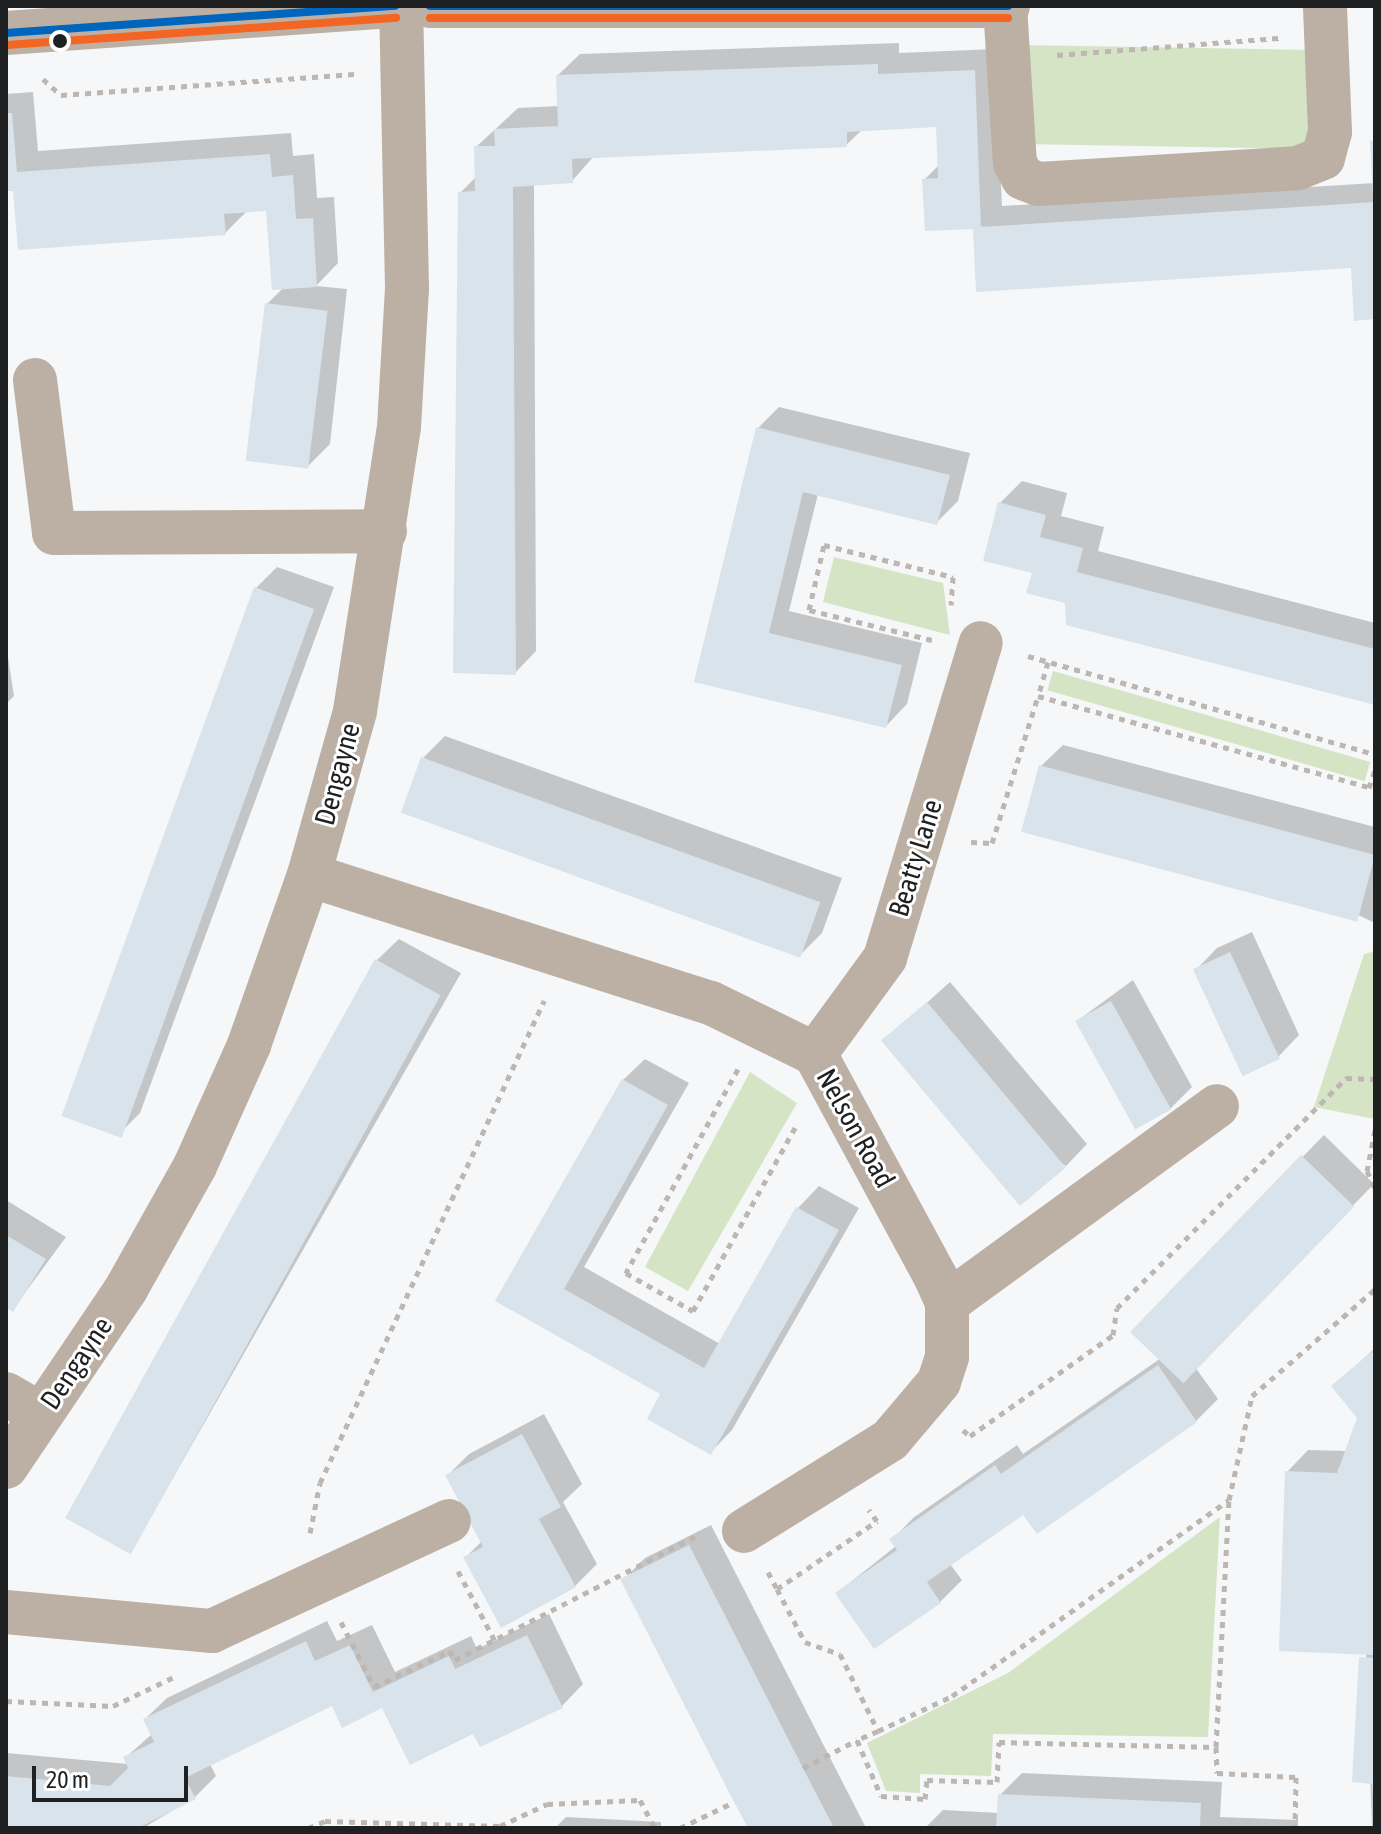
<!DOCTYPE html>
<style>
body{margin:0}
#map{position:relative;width:1381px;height:1834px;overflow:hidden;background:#f5f7f8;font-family:"Asap Condensed",sans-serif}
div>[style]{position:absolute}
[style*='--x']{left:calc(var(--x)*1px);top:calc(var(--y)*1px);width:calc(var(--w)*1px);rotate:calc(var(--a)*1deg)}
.green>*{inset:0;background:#d5e4c4;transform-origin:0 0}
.shadow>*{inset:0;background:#0003}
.building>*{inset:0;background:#d8e3eb;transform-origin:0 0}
.path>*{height:5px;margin-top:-2.5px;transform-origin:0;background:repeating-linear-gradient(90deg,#bdb6b1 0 6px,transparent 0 12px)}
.minor>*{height:44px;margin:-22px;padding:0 22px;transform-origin:22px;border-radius:22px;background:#bcb0a5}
.bus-1>*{height:8px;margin:-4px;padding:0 4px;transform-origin:4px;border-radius:4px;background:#0065bd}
.bus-2>*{height:8px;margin:-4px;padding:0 4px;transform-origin:4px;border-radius:4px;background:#f26522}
.dots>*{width:22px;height:22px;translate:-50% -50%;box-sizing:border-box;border:4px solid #fff;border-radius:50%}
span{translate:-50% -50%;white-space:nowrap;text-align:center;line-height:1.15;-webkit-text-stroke:6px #fff;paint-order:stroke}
.street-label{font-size:28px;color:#1f2021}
.frame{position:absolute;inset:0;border:8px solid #1f2021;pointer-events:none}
.scale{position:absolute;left:32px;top:1766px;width:156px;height:36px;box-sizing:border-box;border:4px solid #1f2021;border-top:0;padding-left:10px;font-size:24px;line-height:28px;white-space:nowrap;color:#1f2021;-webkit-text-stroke:6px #fff;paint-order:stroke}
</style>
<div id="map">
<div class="green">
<div style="left:1309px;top:50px;width:99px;height:288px;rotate:91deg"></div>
<div style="clip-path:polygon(834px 557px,943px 583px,950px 635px,823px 602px)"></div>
<div style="left:1053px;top:671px;width:330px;height:20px;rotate:16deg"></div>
<div style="clip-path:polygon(1375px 951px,1375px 1119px,1314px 1107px,1364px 954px)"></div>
<div style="clip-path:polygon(750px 1072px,797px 1103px,688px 1291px,645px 1267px)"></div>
<div style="clip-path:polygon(1220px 1517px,1208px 1737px,993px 1734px,991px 1776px,920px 1774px,920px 1793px,886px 1791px,867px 1743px,1008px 1673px)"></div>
</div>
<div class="shadow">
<div style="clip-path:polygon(899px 43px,899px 53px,995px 49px,1002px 206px,1374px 183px,1375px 138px,1375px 317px,1352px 266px,975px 226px,924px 180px,940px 164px,938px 125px,862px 130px,846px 145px,594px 156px,572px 181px,534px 184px,536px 651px,515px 673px,460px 193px,477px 176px,476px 147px,518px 108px,559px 106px,558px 75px,580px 54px)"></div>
<div style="clip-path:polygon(33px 92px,38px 151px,291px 133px,293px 156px,314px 154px,317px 198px,334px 197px,338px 263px,316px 286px,347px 289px,330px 444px,308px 466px,267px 304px,284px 287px,268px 209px,247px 211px,225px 233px,6px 189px,6px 94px)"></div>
<div style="clip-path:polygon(779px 407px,970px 453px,958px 501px,936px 523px,818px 494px,789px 611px,922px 643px,907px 704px,886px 726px,696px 681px,758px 428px)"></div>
<div style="clip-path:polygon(1022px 481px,1067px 493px,1061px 516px,1104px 527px,1098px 551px,1375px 623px,1375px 703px,1067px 601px,1034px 572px,1000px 503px)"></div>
<div style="clip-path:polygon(277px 567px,334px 587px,140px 1113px,118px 1135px,255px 589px)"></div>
<div style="clip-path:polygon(6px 644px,14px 696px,6px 704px)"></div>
<div style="clip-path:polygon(445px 736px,842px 878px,822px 933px,800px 955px,423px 758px)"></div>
<div style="clip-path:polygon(1063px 745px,1375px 827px,1375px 923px,1041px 766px)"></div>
<div style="clip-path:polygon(1252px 932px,1299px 1035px,1278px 1057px,1196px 970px,1217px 948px)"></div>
<div style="clip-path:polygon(399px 939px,461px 973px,145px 1527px,124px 1548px,377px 960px)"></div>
<div style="clip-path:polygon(1133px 980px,1192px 1087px,1170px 1109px,1077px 1021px)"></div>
<div style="clip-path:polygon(950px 982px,1087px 1144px,1066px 1166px,884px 1041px)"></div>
<div style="clip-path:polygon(645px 1059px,689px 1083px,584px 1267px,720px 1344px,798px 1208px,819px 1186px,859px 1208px,732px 1430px,711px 1452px,663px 1393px,498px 1300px,623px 1080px)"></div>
<div style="clip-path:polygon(1324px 1135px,1374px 1184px,1195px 1367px,1218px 1399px,1196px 1421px,1024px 1512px,950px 1564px,962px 1580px,940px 1602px,837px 1593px,896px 1546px,892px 1540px,913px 1518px,1017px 1445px,1023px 1454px,1161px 1358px,1132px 1331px)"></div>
<div style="clip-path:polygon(6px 1200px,66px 1237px,13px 1309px,6px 1305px)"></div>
<div style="clip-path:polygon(1375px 1348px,1375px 1828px,1372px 1828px,1366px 1652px,1287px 1472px,1308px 1450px,1347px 1451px,1360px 1417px,1334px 1386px)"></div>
<div style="clip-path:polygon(544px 1414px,582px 1484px,563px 1502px,597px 1564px,575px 1586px,465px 1558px,482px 1541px,447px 1476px,469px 1454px)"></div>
<div style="clip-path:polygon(711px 1525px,866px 1828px,750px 1828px,623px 1580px,645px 1558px)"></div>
<div style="clip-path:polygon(549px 1614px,583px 1684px,562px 1706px,474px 1731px,383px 1706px,333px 1704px,210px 1764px,216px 1776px,194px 1798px,143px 1828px,6px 1828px,6px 1753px,128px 1764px,125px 1758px,152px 1734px,145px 1719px,167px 1698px,327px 1621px,337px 1641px,372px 1625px,395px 1672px,471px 1636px,477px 1649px)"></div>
<div style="clip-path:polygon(1022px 1773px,1222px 1782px,1220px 1817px,1298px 1820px,1298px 1828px,925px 1828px,943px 1810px,999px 1813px,1000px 1795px)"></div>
<div style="clip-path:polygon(566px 1817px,661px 1822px,661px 1828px,555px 1828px)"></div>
</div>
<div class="building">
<div style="clip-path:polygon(878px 64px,878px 74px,975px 70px,981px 227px,1375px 202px,1375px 319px,1354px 321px,1351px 268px,976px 292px,973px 229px,925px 231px,922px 179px,938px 178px,936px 127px,847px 132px,847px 147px,572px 159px,573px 183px,513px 187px,516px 675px,453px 673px,458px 192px,475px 191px,474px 146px,495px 146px,494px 129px,558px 126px,556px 75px)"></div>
<div style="clip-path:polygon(6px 113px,12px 113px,17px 172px,270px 154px,272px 177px,293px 175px,296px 219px,313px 218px,317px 287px,272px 290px,266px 211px,224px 214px,226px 235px,18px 250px,13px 191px,6px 191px)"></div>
<div style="clip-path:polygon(1375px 140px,1375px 197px,1373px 197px,1370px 141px)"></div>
<div style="left:265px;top:303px;width:63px;height:159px;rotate:7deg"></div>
<div style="clip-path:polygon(756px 427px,950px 475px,937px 525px,803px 492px,769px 633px,902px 665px,886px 728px,694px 682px)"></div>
<div style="clip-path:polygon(998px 502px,1046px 515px,1040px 537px,1083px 548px,1077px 572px,1375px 649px,1375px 705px,1066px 625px,1065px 603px,1026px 593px,1032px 573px,983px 561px)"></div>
<div style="left:254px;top:587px;width:64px;height:563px;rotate:20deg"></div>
<div style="left:421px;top:757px;width:425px;height:59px;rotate:20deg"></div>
<div style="left:1039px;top:765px;width:348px;height:69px;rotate:15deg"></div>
<div style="left:1230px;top:952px;width:118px;height:41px;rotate:65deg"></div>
<div style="left:375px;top:959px;width:75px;height:639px;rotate:29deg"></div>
<div style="left:1111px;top:1001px;width:124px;height:41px;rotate:61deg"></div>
<div style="left:927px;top:1002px;width:216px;height:60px;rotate:50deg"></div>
<div style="clip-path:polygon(622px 1079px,668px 1105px,564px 1289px,704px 1368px,796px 1207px,839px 1230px,711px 1455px,647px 1419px,660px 1394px,495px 1301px)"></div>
<div style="left:1301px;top:1155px;width:74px;height:246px;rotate:44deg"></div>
<div style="clip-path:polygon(6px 1235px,46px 1259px,13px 1312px,6px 1307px)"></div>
<div style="clip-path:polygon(1375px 1349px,1374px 1655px,1279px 1651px,1285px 1471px,1337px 1473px,1357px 1418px,1331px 1386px)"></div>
<div style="clip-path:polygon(1158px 1365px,1197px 1422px,1037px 1534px,1023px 1515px,927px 1582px,941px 1603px,874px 1649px,835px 1593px,897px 1550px,889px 1539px,995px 1465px,1001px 1474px)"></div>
<div style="clip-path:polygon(522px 1434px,561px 1507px,539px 1519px,576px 1587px,501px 1628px,463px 1557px,483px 1547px,445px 1475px)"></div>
<div style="clip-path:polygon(689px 1545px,803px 1768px,834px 1828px,748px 1828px,734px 1802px,620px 1579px)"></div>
<div style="clip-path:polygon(527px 1635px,563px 1708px,480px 1747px,473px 1734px,410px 1765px,382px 1708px,342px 1728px,332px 1706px,185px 1778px,196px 1799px,138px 1828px,6px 1828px,6px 1776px,110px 1786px,128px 1768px,123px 1757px,154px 1742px,143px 1719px,306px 1641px,315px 1661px,350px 1645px,373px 1692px,449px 1656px,455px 1669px)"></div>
<div style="clip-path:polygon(1359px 1657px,1375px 1658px,1375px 1828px,1372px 1784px,1352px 1782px)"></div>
<div style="clip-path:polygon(998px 1794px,1201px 1803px,1200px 1828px,996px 1828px)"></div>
</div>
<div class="path">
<div style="--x:1057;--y:55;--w:223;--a:-4.4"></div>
<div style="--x:43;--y:79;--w:24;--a:42"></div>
<div style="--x:61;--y:95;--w:294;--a:-4.1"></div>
<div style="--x:932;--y:640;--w:127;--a:-166.3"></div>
<div style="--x:809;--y:610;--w:67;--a:-77"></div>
<div style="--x:824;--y:545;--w:133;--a:13.9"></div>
<div style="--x:953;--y:577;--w:28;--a:94"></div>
<div style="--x:1028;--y:656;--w:361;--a:15.8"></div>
<div style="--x:1048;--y:662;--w:35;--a:106"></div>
<div style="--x:1038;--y:696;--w:350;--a:15.4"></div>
<div style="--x:1369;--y:788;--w:19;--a:-72"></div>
<div style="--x:971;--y:842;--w:21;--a:3"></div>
<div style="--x:992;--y:843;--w:154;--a:-72.6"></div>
<div style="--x:738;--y:1069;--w:233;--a:118.8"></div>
<div style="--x:626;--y:1273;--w:77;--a:29.6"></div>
<div style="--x:693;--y:1311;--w:212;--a:-60.9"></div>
<div style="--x:1375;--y:1130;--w:42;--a:101"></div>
<div style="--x:1367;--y:1171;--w:19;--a:65"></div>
<div style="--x:963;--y:1430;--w:9;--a:41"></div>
<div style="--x:970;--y:1436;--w:175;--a:-35.2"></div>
<div style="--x:1113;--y:1335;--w:27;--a:-82"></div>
<div style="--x:1117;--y:1308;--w:325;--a:-45.1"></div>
<div style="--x:1346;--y:1078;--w:29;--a:2"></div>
<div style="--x:310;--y:1533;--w:51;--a:-78.7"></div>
<div style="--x:320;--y:1483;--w:532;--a:-65.07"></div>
<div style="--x:458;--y:1571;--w:79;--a:62.1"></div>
<div style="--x:768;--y:1572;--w:19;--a:62"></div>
<div style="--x:777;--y:1589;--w:121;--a:-34.2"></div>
<div style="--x:877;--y:1521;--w:14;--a:-126"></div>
<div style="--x:777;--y:1589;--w:60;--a:62.2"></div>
<div style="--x:805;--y:1642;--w:37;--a:19"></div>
<div style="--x:840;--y:1654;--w:86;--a:63.7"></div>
<div style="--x:878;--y:1731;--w:82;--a:-25.3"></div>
<div style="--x:952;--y:1696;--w:339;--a:-35.3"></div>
<div style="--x:1229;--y:1500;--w:107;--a:-77.5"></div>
<div style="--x:1252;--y:1396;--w:163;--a:-41"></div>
<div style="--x:341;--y:1622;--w:73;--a:63.1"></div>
<div style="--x:374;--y:1687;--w:83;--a:-25.6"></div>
<div style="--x:449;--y:1651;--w:11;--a:56"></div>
<div style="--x:455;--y:1660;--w:271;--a:-27.2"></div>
<div style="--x:6;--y:1701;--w:107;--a:2.7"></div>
<div style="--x:113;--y:1706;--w:68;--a:-25.4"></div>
<div style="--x:878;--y:1731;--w:23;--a:157"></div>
<div style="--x:857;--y:1740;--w:61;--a:66.8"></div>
<div style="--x:881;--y:1796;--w:44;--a:3.9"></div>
<div style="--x:925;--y:1799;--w:19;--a:-84"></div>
<div style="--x:927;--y:1780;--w:70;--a:1.6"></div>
<div style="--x:997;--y:1782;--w:40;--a:-87.1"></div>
<div style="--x:999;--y:1742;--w:217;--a:1.3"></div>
<div style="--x:1216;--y:1747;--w:26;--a:88"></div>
<div style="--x:1217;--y:1773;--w:79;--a:2.9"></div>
<div style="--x:1296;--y:1777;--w:51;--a:91.1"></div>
<div style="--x:1216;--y:1747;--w:246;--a:-87"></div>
<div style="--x:803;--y:1768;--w:61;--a:-27.4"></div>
<div style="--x:308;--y:1828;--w:18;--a:-22"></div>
<div style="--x:325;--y:1821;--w:175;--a:1.6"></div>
<div style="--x:500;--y:1826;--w:52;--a:-25.1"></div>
<div style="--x:547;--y:1804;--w:93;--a:-2.5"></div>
<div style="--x:640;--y:1800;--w:32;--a:62"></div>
<div style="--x:680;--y:1828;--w:60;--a:-25.7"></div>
</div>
<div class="minor">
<div style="--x:430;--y:6;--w:578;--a:0"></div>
<div style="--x:1005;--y:6;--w:157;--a:86.4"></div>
<div style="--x:1015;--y:163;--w:17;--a:62"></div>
<div style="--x:1023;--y:178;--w:17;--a:21"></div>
<div style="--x:1039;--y:184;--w:259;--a:-3.5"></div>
<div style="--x:1298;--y:168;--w:27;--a:-22"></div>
<div style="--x:1323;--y:158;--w:27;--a:-75"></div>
<div style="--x:1330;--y:132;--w:126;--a:-92.3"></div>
<div style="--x:6;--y:33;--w:390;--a:-4"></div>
<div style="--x:35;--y:380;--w:154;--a:82.9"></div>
<div style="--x:54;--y:533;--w:331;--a:-0.3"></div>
<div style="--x:309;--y:875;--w:422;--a:17.7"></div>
<div style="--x:711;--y:1003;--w:116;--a:26.1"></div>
<div style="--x:815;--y:1054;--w:255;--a:61.6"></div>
<div style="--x:936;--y:1278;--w:27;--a:66"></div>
<div style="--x:947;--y:1303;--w:54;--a:90"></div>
<div style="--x:947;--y:1357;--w:26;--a:108"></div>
<div style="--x:939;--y:1382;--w:76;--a:130.2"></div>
<div style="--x:890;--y:1440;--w:172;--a:148.1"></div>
<div style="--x:815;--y:1054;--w:119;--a:-53.9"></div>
<div style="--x:885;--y:958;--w:329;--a:-73.1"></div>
<div style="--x:947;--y:1303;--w:334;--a:-36.1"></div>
<div style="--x:6;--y:1394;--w:39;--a:30"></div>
<div style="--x:6;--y:1467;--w:215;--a:-56"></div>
<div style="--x:126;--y:1289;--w:141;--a:-60.7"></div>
<div style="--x:195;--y:1166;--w:133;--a:-65.9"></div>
<div style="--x:249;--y:1045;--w:180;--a:-70.6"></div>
<div style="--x:309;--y:875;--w:170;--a:-74.3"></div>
<div style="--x:355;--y:711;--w:287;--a:-81.2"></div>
<div style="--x:399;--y:427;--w:139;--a:-86.7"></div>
<div style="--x:407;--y:288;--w:282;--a:-91.2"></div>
<div style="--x:6;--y:1612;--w:207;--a:5.3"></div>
<div style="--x:212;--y:1631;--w:261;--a:-24.9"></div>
</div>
<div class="bus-1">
<div style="--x:430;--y:6;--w:578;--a:0"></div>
<div style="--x:6;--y:33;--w:390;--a:-4"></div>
</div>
<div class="bus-2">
<div style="--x:430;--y:18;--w:578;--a:0"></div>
<div style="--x:7;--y:45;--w:390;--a:-4"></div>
</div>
<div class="dots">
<div style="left:60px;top:41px;background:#1f2021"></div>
</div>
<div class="street-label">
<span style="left:337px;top:774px;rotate:-75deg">Dengayne</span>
<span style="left:915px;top:858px;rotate:-73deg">Beatty Lane</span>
<span style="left:856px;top:1128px;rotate:61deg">Nelson Road</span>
<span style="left:76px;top:1363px;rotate:-56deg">Dengayne</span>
</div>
<div class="frame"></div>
<div class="scale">20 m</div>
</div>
